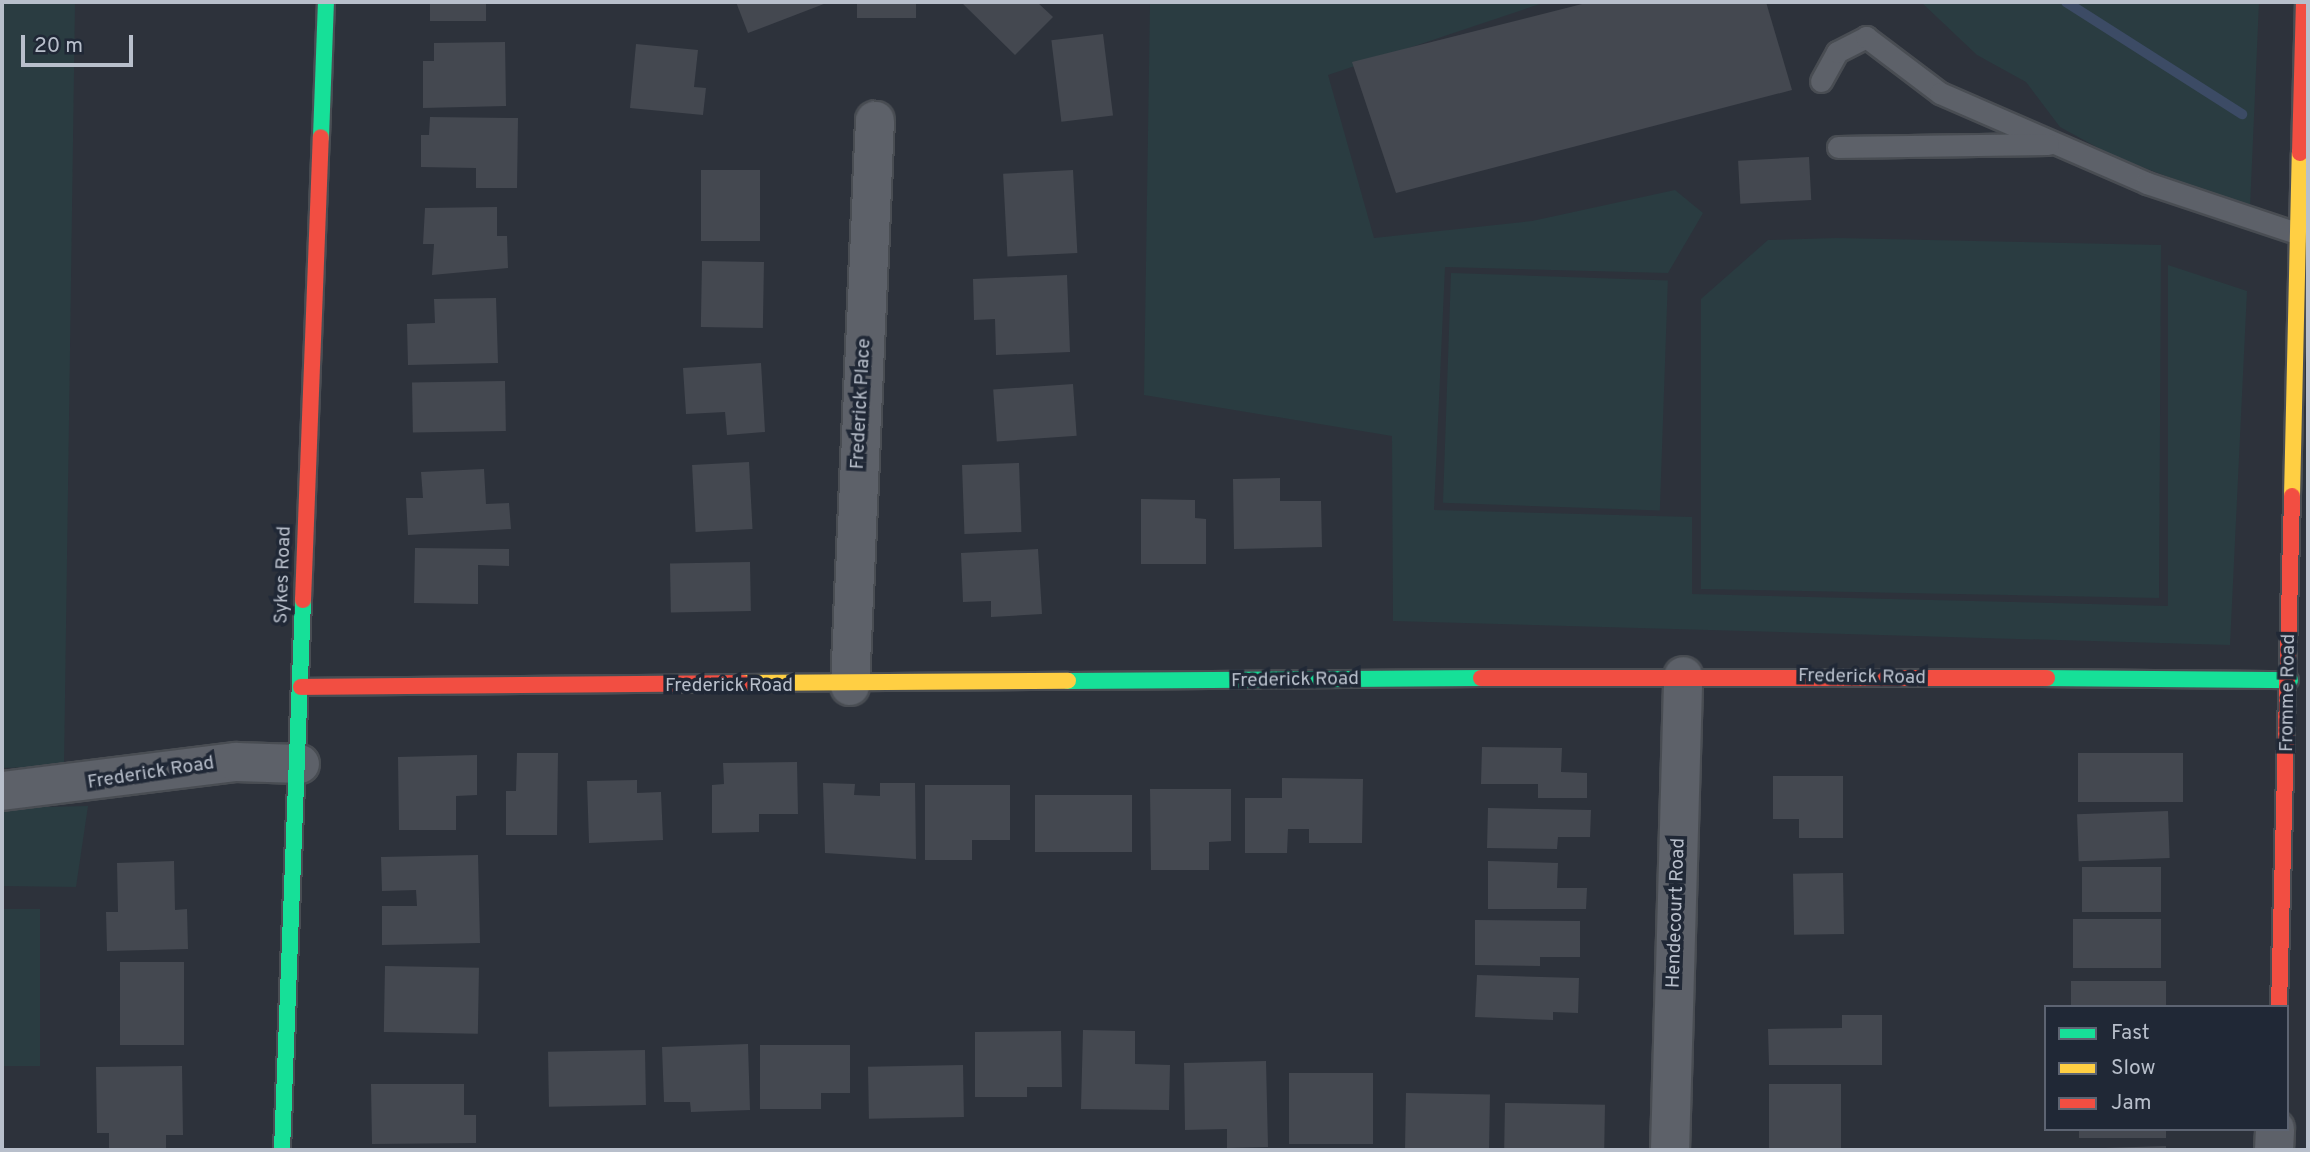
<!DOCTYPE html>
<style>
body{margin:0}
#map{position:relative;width:2310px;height:1152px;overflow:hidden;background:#2d323b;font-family:Overpass,sans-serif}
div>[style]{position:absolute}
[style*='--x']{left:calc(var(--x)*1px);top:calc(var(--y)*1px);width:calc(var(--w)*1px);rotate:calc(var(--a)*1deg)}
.green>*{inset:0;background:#2a3c41;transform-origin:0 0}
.stream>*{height:10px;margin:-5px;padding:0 5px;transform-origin:5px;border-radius:5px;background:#3c4b65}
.building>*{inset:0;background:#444850;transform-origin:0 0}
.roads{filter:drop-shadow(2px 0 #494d53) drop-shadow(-2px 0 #494d53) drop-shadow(0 2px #494d53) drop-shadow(0 -2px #494d53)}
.lane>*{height:21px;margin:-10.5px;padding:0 10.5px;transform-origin:10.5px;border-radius:10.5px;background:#5d6169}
.street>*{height:38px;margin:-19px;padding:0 19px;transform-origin:19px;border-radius:19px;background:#5d6169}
.fast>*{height:16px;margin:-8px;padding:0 8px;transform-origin:8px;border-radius:8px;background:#16e098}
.slow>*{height:16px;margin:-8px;padding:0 8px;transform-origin:8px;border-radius:8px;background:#ffcf43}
.jam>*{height:16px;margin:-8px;padding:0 8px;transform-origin:8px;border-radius:8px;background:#f24e42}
span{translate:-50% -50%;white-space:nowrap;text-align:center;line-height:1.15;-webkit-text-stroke:7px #202836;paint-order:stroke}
.street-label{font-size:19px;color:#b8bfcb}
.frame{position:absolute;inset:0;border:4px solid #b8bfcb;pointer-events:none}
.legend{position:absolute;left:2044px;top:1005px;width:245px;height:126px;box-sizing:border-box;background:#202836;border:2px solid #5d6472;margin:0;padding:9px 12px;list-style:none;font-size:21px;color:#b8bfcb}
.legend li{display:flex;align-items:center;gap:14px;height:35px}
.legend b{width:35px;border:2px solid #5d6472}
.scale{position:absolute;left:21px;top:35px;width:112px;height:32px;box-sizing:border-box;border:4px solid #b8bfcb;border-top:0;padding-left:9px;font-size:21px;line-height:24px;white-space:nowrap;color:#b8bfcb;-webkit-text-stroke:5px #202836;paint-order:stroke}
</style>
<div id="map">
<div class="green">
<div style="clip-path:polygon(2px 2px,75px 2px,64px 766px,2px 768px)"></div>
<div style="clip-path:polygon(1150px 2px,1546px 2px,1328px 75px,1374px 238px,1532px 221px,1675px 190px,1703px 213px,1668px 273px,1445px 267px,1434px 510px,1692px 517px,1692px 594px,2168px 606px,2168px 265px,2247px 291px,2230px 645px,1393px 621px,1392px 436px,1144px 395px)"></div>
<div style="clip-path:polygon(1921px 2px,2259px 2px,2250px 208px,2113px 156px,2060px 127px,2026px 82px,1977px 55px)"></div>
<div style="clip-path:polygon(1837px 238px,2161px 245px,2159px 598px,1701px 589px,1701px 299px,1768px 240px)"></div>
<div style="left:1451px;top:273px;width:217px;height:230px;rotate:2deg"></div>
<div style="clip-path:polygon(88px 806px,76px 887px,2px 886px,2px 808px)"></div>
<div style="left:2px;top:909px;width:38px;height:157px"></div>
</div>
<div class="stream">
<div style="--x:2066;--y:2;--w:209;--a:32.5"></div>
</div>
<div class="building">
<div style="left:430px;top:2px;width:56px;height:19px"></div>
<div style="clip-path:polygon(736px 2px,829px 2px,748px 33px)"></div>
<div style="left:857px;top:2px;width:59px;height:16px"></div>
<div style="clip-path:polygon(961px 2px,1037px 2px,1053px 17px,1015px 55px)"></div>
<div style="clip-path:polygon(1590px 2px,1766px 2px,1792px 90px,1396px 193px,1352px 62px)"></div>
<div style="left:1103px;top:34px;width:82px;height:52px;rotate:83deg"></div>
<div style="clip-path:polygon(505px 42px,506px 106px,423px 108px,423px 61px,434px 61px,434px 43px)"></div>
<div style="clip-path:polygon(636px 44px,698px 50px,694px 87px,706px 88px,703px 115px,630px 108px)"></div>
<div style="clip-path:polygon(430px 117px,518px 118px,517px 188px,476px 188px,476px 168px,421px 167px,421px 135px,429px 135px)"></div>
<div style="left:1809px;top:157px;width:43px;height:71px;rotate:87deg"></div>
<div style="left:760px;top:170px;width:71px;height:59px;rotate:90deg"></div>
<div style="left:1073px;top:170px;width:83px;height:70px;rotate:87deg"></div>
<div style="clip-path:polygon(497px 207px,497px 236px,507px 236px,508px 268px,432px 275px,434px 244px,423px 244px,425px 208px)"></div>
<div style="left:702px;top:261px;width:62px;height:66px;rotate:1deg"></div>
<div style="clip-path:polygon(1067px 275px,1070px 352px,996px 355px,995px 319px,974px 320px,973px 279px)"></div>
<div style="clip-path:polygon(496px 298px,498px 363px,408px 365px,407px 324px,435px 323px,434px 299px)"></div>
<div style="clip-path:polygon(761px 363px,765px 432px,727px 435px,725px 412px,686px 414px,683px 368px)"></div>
<div style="left:505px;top:381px;width:50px;height:93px;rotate:89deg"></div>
<div style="left:1073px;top:384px;width:52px;height:80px;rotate:86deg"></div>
<div style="left:749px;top:462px;width:67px;height:57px;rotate:87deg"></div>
<div style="left:1019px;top:463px;width:69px;height:57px;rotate:88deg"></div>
<div style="clip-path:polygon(484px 469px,486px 504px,509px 503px,511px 529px,408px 535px,406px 498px,423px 498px,421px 472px)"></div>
<div style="clip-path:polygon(1280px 478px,1280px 501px,1321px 501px,1322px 547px,1234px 549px,1233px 479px)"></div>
<div style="clip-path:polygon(1141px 499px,1195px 500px,1195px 518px,1206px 519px,1206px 564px,1141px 564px)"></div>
<div style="clip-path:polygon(415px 548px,509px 549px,509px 566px,478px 565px,478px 604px,414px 603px)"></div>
<div style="clip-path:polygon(1038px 549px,1042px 614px,991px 617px,991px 601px,963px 602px,961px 553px)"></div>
<div style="left:750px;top:562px;width:49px;height:80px;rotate:89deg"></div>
<div style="clip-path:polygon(1482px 747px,1562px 748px,1561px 772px,1587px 773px,1587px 798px,1538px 798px,1538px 784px,1481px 784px)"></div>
<div style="clip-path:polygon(517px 753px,558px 753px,557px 835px,506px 835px,506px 791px,516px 791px)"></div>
<div style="left:2078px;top:753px;width:105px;height:49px"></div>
<div style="clip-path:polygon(477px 755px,477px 795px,456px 796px,456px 830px,399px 830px,398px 757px)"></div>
<div style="clip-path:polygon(797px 762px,798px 814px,759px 814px,759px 832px,712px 833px,712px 785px,724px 784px,723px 763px)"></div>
<div style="clip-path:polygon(1773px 776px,1843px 776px,1843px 838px,1799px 838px,1799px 819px,1773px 819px)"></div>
<div style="clip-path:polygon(1282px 778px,1363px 779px,1362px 843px,1309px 843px,1309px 829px,1288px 829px,1287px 853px,1245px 853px,1245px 798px,1282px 798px)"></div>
<div style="clip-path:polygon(637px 780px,637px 793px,661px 792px,663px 840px,589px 843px,587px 781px)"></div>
<div style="clip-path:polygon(823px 783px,855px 784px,854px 795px,880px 796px,880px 783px,915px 783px,916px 859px,825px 853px)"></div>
<div style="clip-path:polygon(925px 785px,1010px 785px,1010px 840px,972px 840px,972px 860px,925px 860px)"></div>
<div style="clip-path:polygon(1150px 789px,1231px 789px,1231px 841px,1209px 842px,1209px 870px,1151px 870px)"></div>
<div style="left:1132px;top:795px;width:57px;height:97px;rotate:90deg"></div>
<div style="clip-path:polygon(1488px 808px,1591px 810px,1590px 837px,1558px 837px,1557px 849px,1487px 848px)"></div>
<div style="left:2168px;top:811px;width:47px;height:91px;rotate:88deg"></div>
<div style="clip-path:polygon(478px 855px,480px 943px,382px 945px,382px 906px,417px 906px,416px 890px,382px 891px,381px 857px)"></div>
<div style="clip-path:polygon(174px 861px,175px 910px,187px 909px,188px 949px,107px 951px,106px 912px,118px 912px,117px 863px)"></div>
<div style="clip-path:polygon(1488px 861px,1558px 863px,1557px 888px,1587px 888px,1586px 909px,1488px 909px)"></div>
<div style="left:2161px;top:867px;width:45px;height:79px;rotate:90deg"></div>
<div style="left:1843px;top:873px;width:61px;height:50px;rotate:89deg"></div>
<div style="left:2073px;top:919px;width:88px;height:49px"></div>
<div style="clip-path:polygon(1475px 920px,1580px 921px,1580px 957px,1540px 957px,1540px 966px,1475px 965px)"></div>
<div style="left:120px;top:962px;width:64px;height:83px"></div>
<div style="left:385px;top:966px;width:94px;height:66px;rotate:1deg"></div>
<div style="clip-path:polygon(1477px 975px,1579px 978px,1578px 1013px,1553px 1012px,1553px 1020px,1475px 1017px)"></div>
<div style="left:2071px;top:981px;width:95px;height:26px"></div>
<div style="clip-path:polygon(1842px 1015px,1882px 1015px,1882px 1065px,1769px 1065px,1768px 1029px,1842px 1028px)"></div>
<div style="clip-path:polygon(1083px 1030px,1135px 1031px,1135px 1064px,1170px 1065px,1169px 1110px,1081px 1109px)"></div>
<div style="clip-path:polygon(1061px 1031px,1062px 1087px,1027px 1087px,1027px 1097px,975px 1097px,975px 1032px)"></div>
<div style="clip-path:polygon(748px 1044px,750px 1110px,691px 1112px,690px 1102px,664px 1102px,662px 1047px)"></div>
<div style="clip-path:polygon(760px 1045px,850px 1045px,850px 1093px,821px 1093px,821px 1109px,760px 1109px)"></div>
<div style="left:645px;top:1050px;width:55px;height:97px;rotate:89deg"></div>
<div style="clip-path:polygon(1266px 1061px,1268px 1147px,1227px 1148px,1227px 1129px,1185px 1130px,1184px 1063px)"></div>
<div style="left:963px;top:1065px;width:52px;height:95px;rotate:89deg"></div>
<div style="clip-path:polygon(182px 1066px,183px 1135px,166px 1135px,166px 1150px,109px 1150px,109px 1133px,97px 1133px,96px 1067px)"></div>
<div style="left:1289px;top:1073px;width:84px;height:71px"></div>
<div style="clip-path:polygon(371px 1084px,464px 1084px,464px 1115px,476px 1115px,476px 1143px,372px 1144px)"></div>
<div style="left:1769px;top:1084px;width:72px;height:67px"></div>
<div style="left:1406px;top:1093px;width:84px;height:57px;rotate:1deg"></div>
<div style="left:1505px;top:1103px;width:100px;height:47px;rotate:1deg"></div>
<div style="left:2079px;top:1129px;width:87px;height:9px"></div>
<div style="clip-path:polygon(2166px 1146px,2166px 1150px,2104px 1150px,2104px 1148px)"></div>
</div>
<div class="roads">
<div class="lane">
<div style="--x:1821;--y:81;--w:33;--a:-61"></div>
<div style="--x:1837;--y:52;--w:33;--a:-27"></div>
<div style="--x:1866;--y:37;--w:93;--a:37.1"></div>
<div style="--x:1940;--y:93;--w:226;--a:23.5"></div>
<div style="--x:2147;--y:183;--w:160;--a:18.5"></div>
<div style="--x:1838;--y:147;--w:210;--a:-0.8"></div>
</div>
<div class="street">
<div style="--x:850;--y:686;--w:566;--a:-87.47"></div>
<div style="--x:2;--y:791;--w:236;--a:-7.1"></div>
<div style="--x:236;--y:762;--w:64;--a:1.8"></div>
<div style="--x:1670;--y:1150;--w:474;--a:-88.4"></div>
<div style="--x:2274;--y:1150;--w:21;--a:-87"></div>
</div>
<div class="fast">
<div style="--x:321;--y:137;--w:135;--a:-87.9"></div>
<div style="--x:2047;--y:678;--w:243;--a:0.5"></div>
<div style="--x:1068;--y:681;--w:413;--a:-0.4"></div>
<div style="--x:282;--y:1150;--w:550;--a:-87.81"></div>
</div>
<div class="slow">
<div style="--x:2292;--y:496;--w:343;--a:-88.7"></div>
<div style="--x:743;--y:683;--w:325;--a:-0.4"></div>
</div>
<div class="jam">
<div style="--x:2300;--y:153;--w:151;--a:-88.5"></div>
<div style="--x:303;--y:600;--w:463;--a:-87.8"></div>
<div style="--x:1481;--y:678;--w:566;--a:0"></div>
<div style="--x:301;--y:687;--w:442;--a:-0.5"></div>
<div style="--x:2279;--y:1007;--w:511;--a:-88.54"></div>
</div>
</div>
<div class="street-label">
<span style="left:862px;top:404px;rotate:-87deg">Frederick Place</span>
<span style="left:284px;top:575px;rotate:-88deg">Sykes Road</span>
<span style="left:1862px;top:678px;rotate:1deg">Frederick Road</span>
<span style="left:1295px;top:681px;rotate:-1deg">Frederick Road</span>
<span style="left:729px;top:687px">Frederick Road</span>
<span style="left:2289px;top:693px;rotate:-89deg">Fromme Road</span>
<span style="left:151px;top:774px;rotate:-9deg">Frederick Road</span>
<span style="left:1677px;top:913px;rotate:-88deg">Hendecourt Road</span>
</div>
<div class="frame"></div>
<ul class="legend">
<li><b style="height:9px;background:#16e098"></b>Fast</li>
<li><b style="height:9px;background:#ffcf43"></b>Slow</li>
<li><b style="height:9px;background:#f24e42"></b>Jam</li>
</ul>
<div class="scale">20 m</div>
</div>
